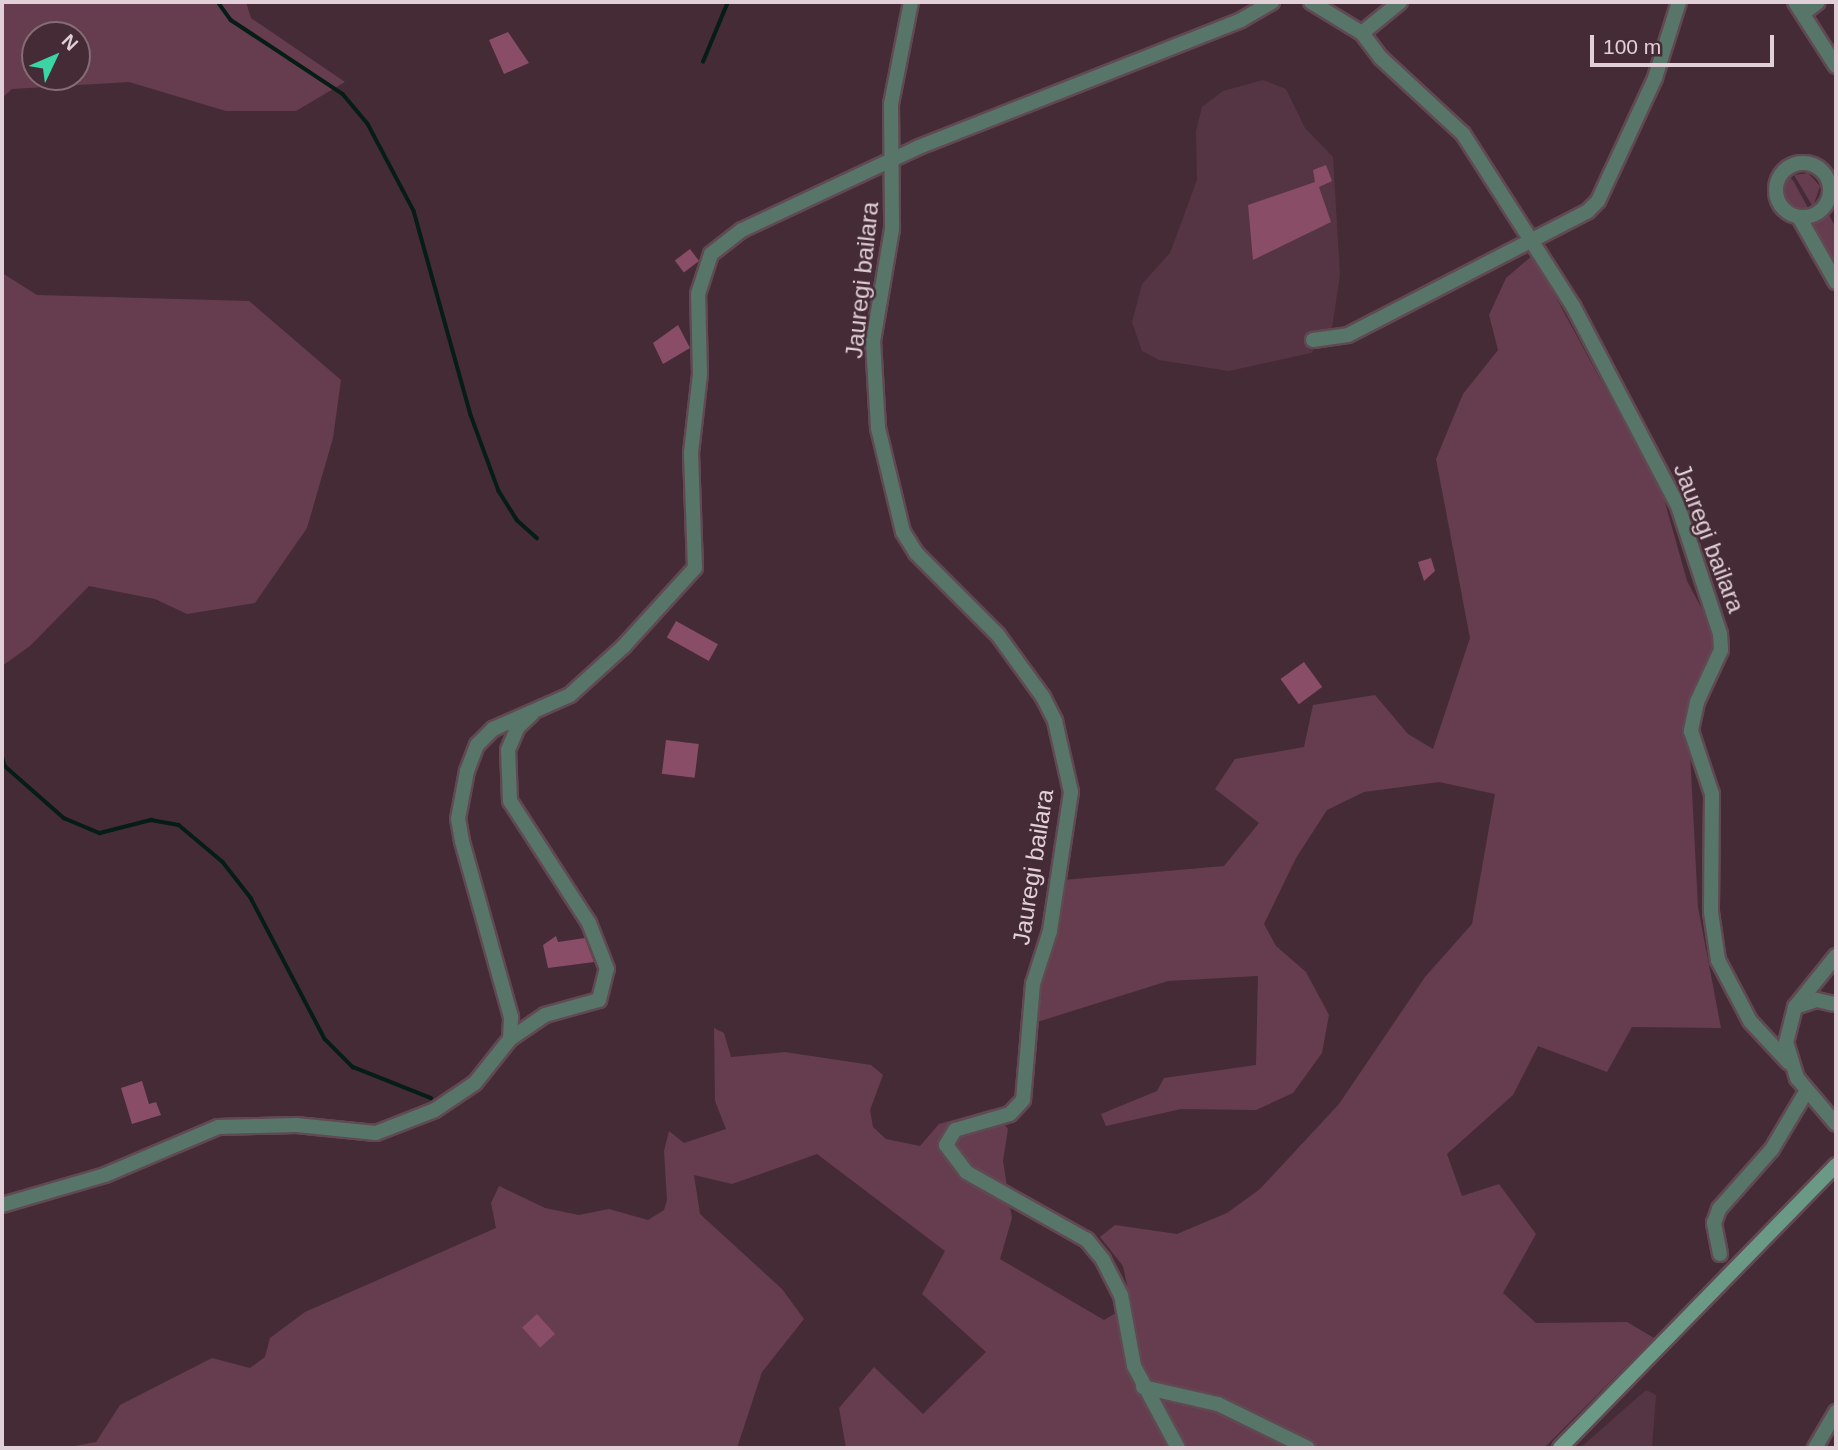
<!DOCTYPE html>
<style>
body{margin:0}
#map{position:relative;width:1838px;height:1450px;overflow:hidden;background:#452b36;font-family:Arial,sans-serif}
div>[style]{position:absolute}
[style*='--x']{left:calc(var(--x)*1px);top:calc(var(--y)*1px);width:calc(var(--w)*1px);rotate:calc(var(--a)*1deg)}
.built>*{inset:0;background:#553543}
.green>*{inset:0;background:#663d4e}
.stream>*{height:3.5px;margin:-1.75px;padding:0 1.75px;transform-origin:1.75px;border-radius:1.75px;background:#051d15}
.building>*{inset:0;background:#894d67;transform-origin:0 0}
.roads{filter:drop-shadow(2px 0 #614953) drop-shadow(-2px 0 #614953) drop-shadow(0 2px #614953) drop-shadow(0 -2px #614953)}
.minor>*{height:14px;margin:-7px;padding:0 7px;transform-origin:7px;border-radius:7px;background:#587569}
.minor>.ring{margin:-7px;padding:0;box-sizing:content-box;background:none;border:14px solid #587569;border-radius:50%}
.secondary>*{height:14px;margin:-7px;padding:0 7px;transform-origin:7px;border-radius:7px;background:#6a9986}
span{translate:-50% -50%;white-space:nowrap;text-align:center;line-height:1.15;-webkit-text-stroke:5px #452b36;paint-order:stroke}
.street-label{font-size:24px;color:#e1d0d7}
.frame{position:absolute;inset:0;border:4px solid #e1d0d7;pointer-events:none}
.north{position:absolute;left:21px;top:21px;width:70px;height:70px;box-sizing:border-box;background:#452b36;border:2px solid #836d76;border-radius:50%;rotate:46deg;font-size:19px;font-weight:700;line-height:28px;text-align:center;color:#e1d0d7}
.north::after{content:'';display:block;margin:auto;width:24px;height:32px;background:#3ad4a5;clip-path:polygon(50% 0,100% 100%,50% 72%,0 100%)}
.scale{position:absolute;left:1590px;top:35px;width:184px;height:32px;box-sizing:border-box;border:4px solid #e1d0d7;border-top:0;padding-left:9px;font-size:21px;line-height:24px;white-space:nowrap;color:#e1d0d7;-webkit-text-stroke:5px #452b36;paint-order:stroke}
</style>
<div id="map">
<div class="built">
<div style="clip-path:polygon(1263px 80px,1286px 89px,1305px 128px,1333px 157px,1340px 275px,1332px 328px,1311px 353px,1229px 371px,1159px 360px,1142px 351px,1132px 322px,1142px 284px,1170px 253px,1197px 180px,1196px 131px,1202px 107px,1223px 91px)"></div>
<div style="clip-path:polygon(1646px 1390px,1656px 1395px,1652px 1448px,1580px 1448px)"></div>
</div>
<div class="green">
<div style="clip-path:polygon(evenodd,2px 2px,246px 2px,251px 18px,345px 82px,296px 111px,226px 111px,129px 82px,12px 89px,2px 98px,2px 2px,77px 35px,77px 77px,35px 77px,35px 35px,77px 35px)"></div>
<div style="clip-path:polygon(1808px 173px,1820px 186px,1813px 207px,1794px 175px)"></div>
<div style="clip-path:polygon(1790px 177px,1794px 182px,1808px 208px,1793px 208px,1785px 200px,1783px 186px)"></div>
<div style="clip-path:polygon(1829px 215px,1836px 228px,1836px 276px,1808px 226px)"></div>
<div style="clip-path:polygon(1533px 255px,1663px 495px,1687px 581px,1711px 626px,1715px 649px,1689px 733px,1698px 907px,1721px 1028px,1632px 1027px,1607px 1072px,1538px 1046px,1513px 1095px,1447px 1154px,1462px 1196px,1499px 1184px,1536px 1234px,1503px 1293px,1536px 1323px,1627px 1322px,1654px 1338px,1544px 1448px,846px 1448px,839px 1408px,874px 1367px,923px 1414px,986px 1352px,922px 1294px,945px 1251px,817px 1154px,732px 1184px,694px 1175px,700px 1214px,782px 1289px,804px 1319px,762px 1372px,737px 1448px,64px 1448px,96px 1442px,120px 1405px,212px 1358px,250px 1368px,265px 1357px,270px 1338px,305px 1312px,496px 1228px,491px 1203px,499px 1186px,545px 1208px,579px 1215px,609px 1209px,648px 1220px,664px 1210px,667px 1200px,664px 1151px,669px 1131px,684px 1143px,726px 1129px,715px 1101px,714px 1028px,724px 1033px,731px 1057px,785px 1052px,871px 1065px,883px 1075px,870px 1110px,873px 1127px,886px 1139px,920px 1146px,939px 1124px,992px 1109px,1008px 1129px,1003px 1161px,1012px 1218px,1000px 1259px,1104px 1320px,1131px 1304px,1123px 1266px,1100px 1237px,1115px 1225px,1177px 1234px,1227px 1213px,1260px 1189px,1339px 1104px,1425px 977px,1472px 924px,1495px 794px,1439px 782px,1364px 792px,1327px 810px,1296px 858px,1264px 924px,1276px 946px,1306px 972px,1329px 1015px,1322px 1053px,1293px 1093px,1256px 1110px,1181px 1109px,1106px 1126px,1101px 1114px,1157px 1091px,1164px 1078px,1256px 1065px,1258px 976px,1168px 981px,1034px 1023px,1035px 996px,1057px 938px,1063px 880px,1224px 866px,1259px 823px,1215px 789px,1235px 759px,1304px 747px,1313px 705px,1375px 695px,1408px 734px,1433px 749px,1470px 638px,1436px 459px,1463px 394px,1498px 350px,1489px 315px,1506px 278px)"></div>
<div style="clip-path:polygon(2px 273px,37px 295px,249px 301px,341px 380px,333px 438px,307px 528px,255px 603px,187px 614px,155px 599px,89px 586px,30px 646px,2px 666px)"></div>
</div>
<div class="stream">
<div style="--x:218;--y:2;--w:22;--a:54"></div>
<div style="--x:231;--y:20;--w:134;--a:33.5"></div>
<div style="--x:343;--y:94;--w:39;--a:50"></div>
<div style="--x:368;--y:124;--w:98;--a:62.1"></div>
<div style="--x:414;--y:211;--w:212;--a:74.4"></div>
<div style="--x:471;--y:415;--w:81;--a:69.8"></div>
<div style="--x:499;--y:491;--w:34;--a:58"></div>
<div style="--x:517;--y:520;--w:27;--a:42"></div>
<div style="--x:703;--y:62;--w:65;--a:-67.4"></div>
<div style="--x:2;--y:755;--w:11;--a:75"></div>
<div style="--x:5;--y:766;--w:79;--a:41.4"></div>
<div style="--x:64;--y:818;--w:39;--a:23"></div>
<div style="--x:100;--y:833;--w:53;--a:-14.3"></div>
<div style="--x:151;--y:820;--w:28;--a:10"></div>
<div style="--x:179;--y:825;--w:57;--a:40.1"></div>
<div style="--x:223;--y:862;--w:46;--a:52.1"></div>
<div style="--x:251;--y:898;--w:159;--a:62.3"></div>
<div style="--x:325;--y:1039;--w:40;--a:45"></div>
<div style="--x:353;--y:1067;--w:84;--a:21.7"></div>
</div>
<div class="building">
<div style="clip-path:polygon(508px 32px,529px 63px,504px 74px,489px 40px)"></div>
<div style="clip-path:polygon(1326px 165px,1332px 181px,1319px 187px,1331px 222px,1253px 260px,1248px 205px,1315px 182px,1313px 170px)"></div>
<div style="left:690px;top:249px;width:15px;height:19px;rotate:53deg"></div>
<div style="clip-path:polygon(678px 325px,690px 348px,663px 364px,653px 343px)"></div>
<div style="clip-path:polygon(1431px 558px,1435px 571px,1424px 581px,1418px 562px)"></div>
<div style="left:676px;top:621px;width:48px;height:19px;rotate:29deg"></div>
<div style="left:1304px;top:662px;width:31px;height:29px;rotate:54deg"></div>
<div style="left:666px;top:740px;width:33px;height:34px;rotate:7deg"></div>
<div style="clip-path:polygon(556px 936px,558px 942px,585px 938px,594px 962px,548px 968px,543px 945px)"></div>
<div style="clip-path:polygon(142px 1081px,149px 1104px,156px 1102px,161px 1115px,132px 1124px,121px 1088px)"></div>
<div style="left:537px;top:1314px;width:27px;height:20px;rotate:48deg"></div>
</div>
<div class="roads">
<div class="minor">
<div style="--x:911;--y:2;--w:104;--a:101.1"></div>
<div style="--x:891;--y:104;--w:125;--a:89.5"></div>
<div style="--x:892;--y:229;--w:114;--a:99.6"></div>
<div style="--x:873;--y:341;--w:87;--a:86.7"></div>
<div style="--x:878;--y:428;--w:107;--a:76.5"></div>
<div style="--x:903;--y:532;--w:25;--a:58"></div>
<div style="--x:916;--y:553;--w:116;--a:45"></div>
<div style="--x:998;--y:635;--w:77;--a:54"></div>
<div style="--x:1043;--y:697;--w:27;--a:63"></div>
<div style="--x:1055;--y:721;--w:73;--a:77.3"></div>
<div style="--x:1071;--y:792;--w:141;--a:98.6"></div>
<div style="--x:1050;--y:931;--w:56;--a:107.8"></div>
<div style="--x:1033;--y:984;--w:116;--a:94.9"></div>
<div style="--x:1023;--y:1100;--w:19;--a:133"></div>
<div style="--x:1010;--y:1114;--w:57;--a:163.8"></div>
<div style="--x:955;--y:1130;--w:17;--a:121"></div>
<div style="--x:946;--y:1145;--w:34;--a:53"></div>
<div style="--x:966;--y:1172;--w:139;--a:29.3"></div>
<div style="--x:1087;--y:1240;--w:26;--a:51"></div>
<div style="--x:1103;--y:1260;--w:39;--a:63"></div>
<div style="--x:1121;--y:1295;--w:72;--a:79.6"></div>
<div style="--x:1134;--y:1366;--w:93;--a:61.8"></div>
<div style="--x:1311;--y:2;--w:60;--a:31.3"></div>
<div style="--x:1362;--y:33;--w:31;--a:53"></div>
<div style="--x:1381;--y:58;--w:112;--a:42.8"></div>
<div style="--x:1463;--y:134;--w:204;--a:57.4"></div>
<div style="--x:1573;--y:306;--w:226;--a:62.3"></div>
<div style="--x:1678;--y:506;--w:135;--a:71.8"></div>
<div style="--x:1720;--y:634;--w:16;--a:86"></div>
<div style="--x:1721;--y:650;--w:57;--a:114.8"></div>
<div style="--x:1697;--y:702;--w:30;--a:102"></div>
<div style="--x:1691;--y:731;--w:66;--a:71.6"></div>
<div style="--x:1712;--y:794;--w:118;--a:90.5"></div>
<div style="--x:1711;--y:912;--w:49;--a:81.7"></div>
<div style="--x:1718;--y:960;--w:69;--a:62.3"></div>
<div style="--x:1750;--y:1021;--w:57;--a:47.1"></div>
<div style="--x:1795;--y:2;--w:76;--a:57.4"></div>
<div style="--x:1805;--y:12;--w:16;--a:-38"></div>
<div style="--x:1362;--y:33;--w:49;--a:-39.2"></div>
<div class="ring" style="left:1776px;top:163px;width:40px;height:40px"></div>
<div style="--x:1799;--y:217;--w:75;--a:60.4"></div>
<div style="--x:1313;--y:340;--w:35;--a:-8"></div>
<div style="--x:1348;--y:335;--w:270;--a:-27.3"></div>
<div style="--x:1588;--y:211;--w:14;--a:-45"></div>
<div style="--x:1598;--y:201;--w:136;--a:-65.1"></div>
<div style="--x:1655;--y:78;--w:80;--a:-72.5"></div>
<div style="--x:1836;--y:956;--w:65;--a:128.8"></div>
<div style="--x:1795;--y:1007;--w:36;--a:104"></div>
<div style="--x:1786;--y:1042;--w:38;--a:73"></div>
<div style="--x:1797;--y:1078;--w:60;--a:49.7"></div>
<div style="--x:1795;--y:1007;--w:23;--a:-18"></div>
<div style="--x:1817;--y:1000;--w:17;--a:13"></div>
<div style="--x:510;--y:1039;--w:42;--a:-34.4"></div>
<div style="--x:545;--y:1015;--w:56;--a:-15.5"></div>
<div style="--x:599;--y:1000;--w:32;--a:-76"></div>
<div style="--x:607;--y:969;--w:49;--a:-111.4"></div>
<div style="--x:589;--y:923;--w:145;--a:-122.9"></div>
<div style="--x:510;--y:801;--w:51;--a:-92.2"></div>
<div style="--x:508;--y:750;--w:25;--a:-67"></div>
<div style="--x:518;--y:727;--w:18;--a:-43"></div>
<div style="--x:2;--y:1205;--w:107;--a:-16.2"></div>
<div style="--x:105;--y:1175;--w:123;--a:-23"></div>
<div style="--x:218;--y:1127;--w:78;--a:-1.5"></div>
<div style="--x:296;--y:1125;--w:80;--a:5.7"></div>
<div style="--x:376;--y:1133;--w:63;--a:-21.3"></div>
<div style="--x:435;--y:1110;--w:48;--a:-34"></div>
<div style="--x:475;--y:1083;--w:56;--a:-51.5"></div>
<div style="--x:510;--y:1039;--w:22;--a:-87"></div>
<div style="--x:511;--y:1017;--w:183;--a:-105.6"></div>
<div style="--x:462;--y:841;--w:22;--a:-100"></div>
<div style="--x:458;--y:819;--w:49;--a:-79.4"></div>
<div style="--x:467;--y:771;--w:28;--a:-69"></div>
<div style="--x:477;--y:745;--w:23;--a:-45"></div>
<div style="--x:493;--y:729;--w:84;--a:-23.8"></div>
<div style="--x:570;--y:695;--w:72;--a:-42.2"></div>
<div style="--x:623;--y:647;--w:107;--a:-47.7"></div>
<div style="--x:695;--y:568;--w:115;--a:-92"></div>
<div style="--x:691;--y:453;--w:80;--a:-83.5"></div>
<div style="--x:700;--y:374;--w:80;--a:-91.4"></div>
<div style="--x:698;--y:294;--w:42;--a:-72"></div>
<div style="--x:711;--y:254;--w:39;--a:-38"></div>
<div style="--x:742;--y:230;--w:195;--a:-25.1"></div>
<div style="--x:919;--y:147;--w:346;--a:-21.5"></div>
<div style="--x:1241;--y:20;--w:36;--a:-30"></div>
<div style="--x:1720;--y:1254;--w:32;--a:-101"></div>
<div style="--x:1714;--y:1223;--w:15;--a:-70"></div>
<div style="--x:1719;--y:1209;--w:80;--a:-48.5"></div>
<div style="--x:1772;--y:1149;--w:66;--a:-59.2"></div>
<div style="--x:1143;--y:1387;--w:77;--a:12.8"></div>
<div style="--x:1218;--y:1404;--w:100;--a:26.1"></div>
<div style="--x:1815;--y:1448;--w:42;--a:-59.7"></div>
</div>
<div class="secondary">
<div style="--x:1560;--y:1448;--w:395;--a:-45.7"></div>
</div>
</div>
<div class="street-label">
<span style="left:862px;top:280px;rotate:-84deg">Jauregi bailara</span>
<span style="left:1709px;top:538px;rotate:69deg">Jauregi bailara</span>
<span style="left:1033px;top:867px;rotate:-81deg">Jauregi bailara</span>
</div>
<div class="frame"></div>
<div class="north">N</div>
<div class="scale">100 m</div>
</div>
